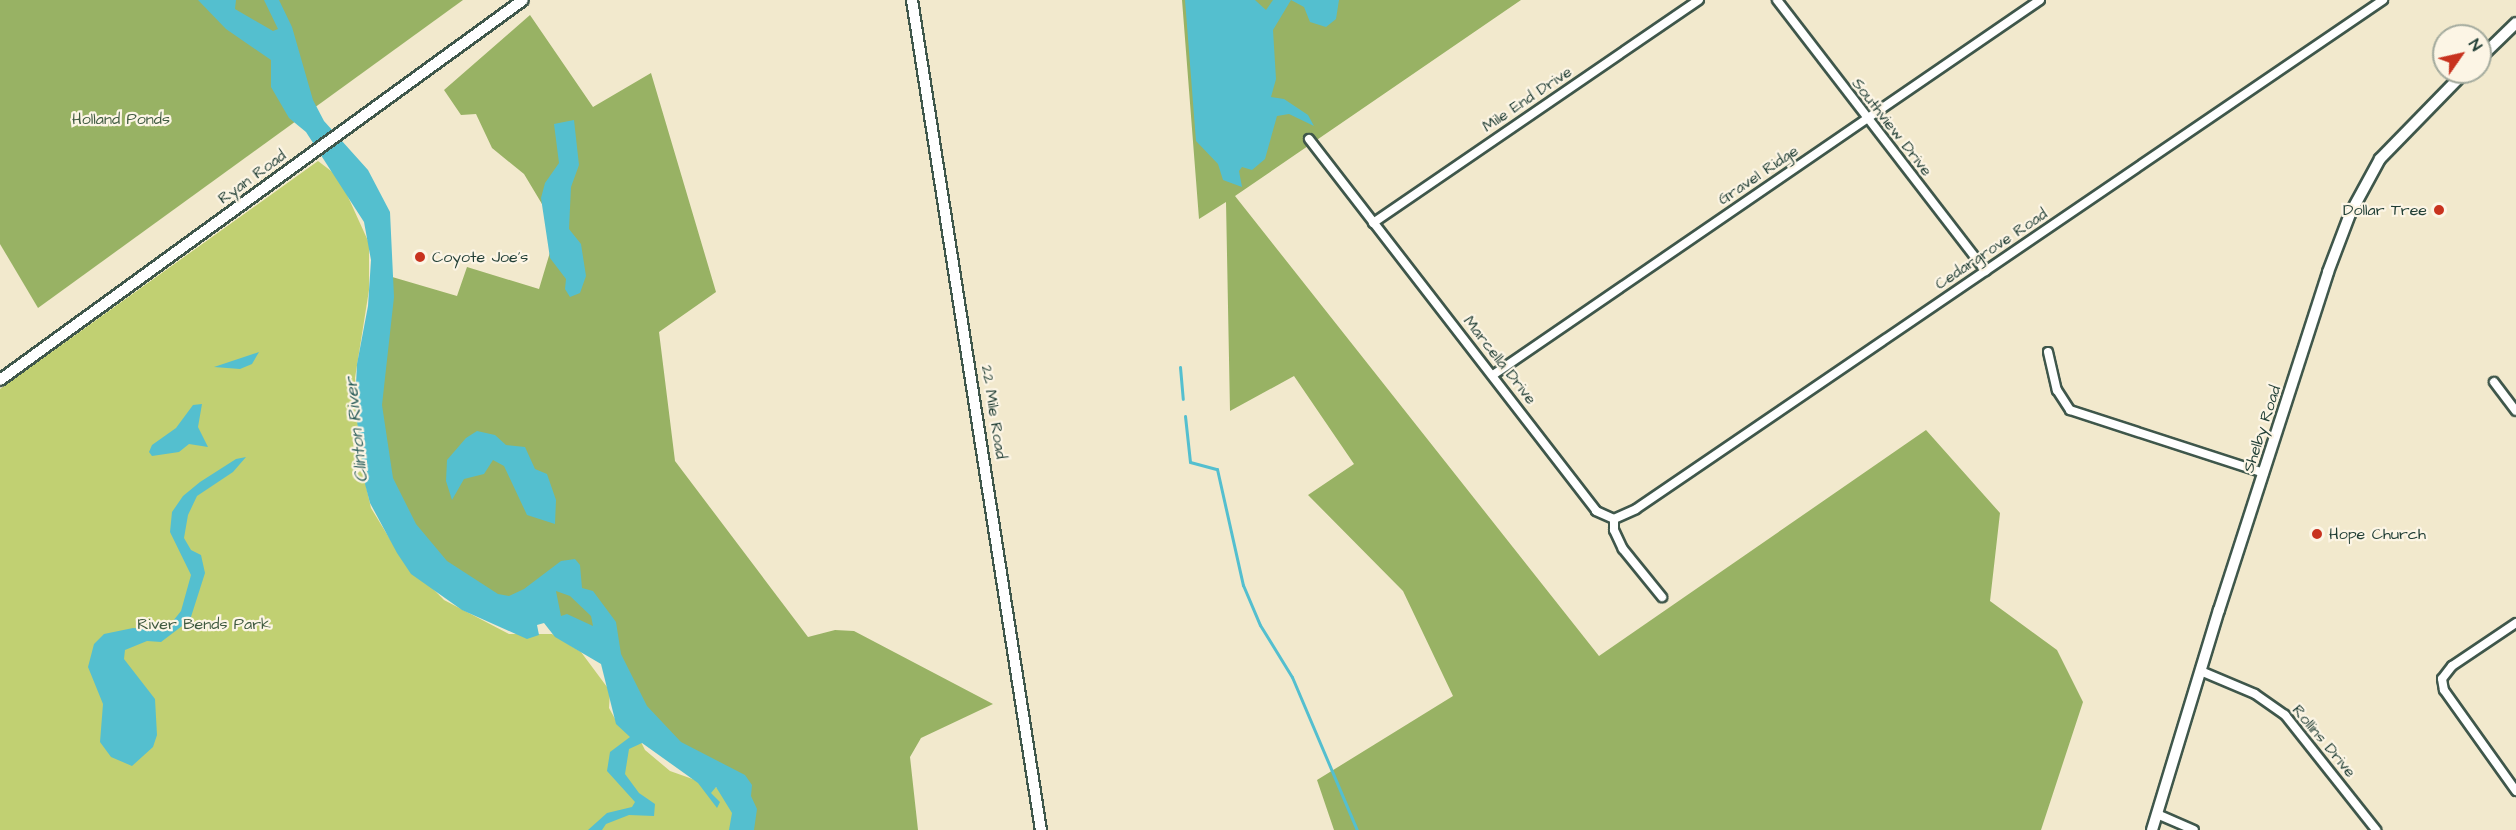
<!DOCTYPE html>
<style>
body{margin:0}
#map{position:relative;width:2516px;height:830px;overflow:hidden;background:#f2e9cd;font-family:"Architects Daughter",sans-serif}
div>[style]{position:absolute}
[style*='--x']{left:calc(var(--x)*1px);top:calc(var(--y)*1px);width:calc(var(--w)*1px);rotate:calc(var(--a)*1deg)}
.green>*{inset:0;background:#c1d072}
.forest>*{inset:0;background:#98b264}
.water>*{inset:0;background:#54bfcf}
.stream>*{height:3px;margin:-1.5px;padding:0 1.5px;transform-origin:1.5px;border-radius:1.5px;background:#54bfcf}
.roads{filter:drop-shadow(2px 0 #3f574b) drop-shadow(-2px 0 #3f574b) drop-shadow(0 2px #3f574b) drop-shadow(0 -2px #3f574b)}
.minor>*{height:8px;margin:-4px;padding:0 4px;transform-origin:4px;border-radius:4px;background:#fff}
.tertiary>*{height:10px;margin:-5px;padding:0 5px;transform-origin:5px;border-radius:5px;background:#fff}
.dots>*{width:16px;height:16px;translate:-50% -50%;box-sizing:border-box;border:3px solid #fcf5e5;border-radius:50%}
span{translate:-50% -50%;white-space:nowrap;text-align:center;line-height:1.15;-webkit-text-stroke:4.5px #fcf5e5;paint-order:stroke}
.street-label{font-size:16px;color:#1f3d34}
.park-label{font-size:16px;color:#3f5a40}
.poi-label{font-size:16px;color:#1f3d34}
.right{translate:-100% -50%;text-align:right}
.left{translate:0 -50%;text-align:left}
.water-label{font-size:18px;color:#2c5e5b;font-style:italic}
.north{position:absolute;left:2432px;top:24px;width:60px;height:60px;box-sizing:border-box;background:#fcf5e5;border:2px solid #a4ab9e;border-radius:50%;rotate:56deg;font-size:16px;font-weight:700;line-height:24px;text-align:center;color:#1f3d34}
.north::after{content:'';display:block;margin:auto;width:21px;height:27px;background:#c8321e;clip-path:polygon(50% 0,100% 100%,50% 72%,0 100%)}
</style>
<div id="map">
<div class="green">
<div style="clip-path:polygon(318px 161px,339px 177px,369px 243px,369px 290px,355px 378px,364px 477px,371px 508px,399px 554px,444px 600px,509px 634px,552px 634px,581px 652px,610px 691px,609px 708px,619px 726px,635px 730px,645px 750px,670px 771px,732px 793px,740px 805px,731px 830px,0 830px,0 389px)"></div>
</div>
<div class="forest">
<div style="clip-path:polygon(0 0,463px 0,38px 308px,0 244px)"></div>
<div style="clip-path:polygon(1182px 0,1521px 0,1235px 196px,1599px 656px,1926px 430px,2000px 513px,1990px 601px,2057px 650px,2083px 702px,2041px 830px,1334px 830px,1317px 780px,1453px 696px,1403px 591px,1308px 495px,1354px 464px,1294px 376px,1230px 411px,1226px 202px,1199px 219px)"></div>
<div style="clip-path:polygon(530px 15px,593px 107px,651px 73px,716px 292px,659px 332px,675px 461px,808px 637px,835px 630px,854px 631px,993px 704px,921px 738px,910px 757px,918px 830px,731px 830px,738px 823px,732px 793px,635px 730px,590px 640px,458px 587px,390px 516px,369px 404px,382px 274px,457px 296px,467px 267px,539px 289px,557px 229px,524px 174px,492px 148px,476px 114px,461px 115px,444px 90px)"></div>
</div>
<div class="water">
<div style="clip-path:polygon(evenodd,198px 0,236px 0,235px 9px,273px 31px,278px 29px,264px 0,279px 0,292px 27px,313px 100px,324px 121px,368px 170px,390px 212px,394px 297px,382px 405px,393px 478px,416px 524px,447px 561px,498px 594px,509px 596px,524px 589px,561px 561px,575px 559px,580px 565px,582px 588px,593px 591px,616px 622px,621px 654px,647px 706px,681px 742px,745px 775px,752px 785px,751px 796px,757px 809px,754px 830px,729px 830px,732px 813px,716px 787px,711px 793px,720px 802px,717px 808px,698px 783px,642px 743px,629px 749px,625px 774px,639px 793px,655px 804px,654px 816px,629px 815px,606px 824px,602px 830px,588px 830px,607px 813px,632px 807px,635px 802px,607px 771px,610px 752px,630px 737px,616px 724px,601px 664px,555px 637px,544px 623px,537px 625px,539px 635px,527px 639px,462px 610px,411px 574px,397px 553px,370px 503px,365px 484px,355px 405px,357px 364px,368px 306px,371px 260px,364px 222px,306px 132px,289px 118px,271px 87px,271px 60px,226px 29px,198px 0,556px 591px,570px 596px,591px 616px,593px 626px,567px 614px,561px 616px,556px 591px)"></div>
<div style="clip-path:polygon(1185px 0,1255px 0,1266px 10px,1273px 0,1339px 0,1336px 19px,1326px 27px,1310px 22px,1304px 7px,1291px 0,1273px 30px,1276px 79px,1271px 97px,1284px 99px,1308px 115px,1314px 126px,1289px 114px,1277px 116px,1265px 159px,1252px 170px,1242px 167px,1239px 171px,1242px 187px,1223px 180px,1218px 164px,1196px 141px)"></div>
<div style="clip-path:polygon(574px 120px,579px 165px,571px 187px,569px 229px,581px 244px,586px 276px,580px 293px,570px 297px,565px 289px,566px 279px,550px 258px,541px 198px,545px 183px,559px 163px,554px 124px)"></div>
<div style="clip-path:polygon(259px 352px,252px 364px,240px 369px,214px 367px)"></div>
<div style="clip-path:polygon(202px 404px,198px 427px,208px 447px,189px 444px,179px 452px,152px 456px,149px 452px,152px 445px,176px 428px,193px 405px)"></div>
<div style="clip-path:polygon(477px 431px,495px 435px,506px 445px,525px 447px,535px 469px,547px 474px,556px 500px,555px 524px,527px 515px,504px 466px,493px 460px,484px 474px,464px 479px,452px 500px,446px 481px,447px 460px,466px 438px)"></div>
<div style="clip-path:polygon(246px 457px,233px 472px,197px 496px,188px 515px,184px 538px,191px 550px,201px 555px,205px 573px,190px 620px,161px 642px,147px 641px,125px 650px,124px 659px,155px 699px,157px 735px,153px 747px,132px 766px,111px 757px,100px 742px,103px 704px,88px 667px,94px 644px,104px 634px,133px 628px,161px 630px,169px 626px,181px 611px,191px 575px,170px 532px,172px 512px,183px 496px,200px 482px,236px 459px)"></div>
</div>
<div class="stream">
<div style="--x:1180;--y:367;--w:32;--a:85"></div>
<div style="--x:1185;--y:416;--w:46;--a:83.8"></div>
<div style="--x:1190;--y:462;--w:28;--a:15"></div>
<div style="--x:1217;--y:469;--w:119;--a:77.4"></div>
<div style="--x:1243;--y:585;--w:43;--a:67"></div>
<div style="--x:1260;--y:625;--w:61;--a:58.4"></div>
<div style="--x:1292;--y:677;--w:166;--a:67"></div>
</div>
<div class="roads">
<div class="minor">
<div style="--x:1777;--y:0;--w:342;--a:52.4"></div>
<div style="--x:1309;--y:139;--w:470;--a:52.3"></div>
<div style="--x:1596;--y:511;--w:20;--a:24"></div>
<div style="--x:1614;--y:519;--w:24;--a:-24"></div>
<div style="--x:1636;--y:509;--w:904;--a:-34.27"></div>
<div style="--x:1373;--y:223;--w:395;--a:-34.4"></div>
<div style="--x:2048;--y:352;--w:39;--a:77"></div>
<div style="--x:2057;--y:390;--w:24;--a:57"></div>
<div style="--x:2070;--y:410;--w:204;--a:18"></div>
<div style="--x:1493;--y:375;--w:663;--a:-34.43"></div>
<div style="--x:2494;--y:382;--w:36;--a:53"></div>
<div style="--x:1614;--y:519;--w:11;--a:90"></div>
<div style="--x:1614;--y:530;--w:21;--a:65"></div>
<div style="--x:1623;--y:549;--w:62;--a:50.9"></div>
<div style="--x:2516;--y:623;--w:77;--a:146.1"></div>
<div style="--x:2452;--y:666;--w:16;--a:128"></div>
<div style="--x:2442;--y:679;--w:11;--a:80"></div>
<div style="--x:2444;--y:690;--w:124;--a:54.5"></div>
<div style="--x:2203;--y:672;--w:56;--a:22.9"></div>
<div style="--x:2255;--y:694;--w:37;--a:35"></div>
<div style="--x:2285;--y:715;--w:147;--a:51.6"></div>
<div style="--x:2157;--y:814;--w:40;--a:23.4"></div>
</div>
<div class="tertiary">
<div style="--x:912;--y:0;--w:840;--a:81.17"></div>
<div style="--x:2480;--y:58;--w:50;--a:-44.2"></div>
<div style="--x:0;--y:380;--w:646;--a:-36"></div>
<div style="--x:2152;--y:830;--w:230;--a:-73.1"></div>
<div style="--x:2219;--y:610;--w:355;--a:-72.1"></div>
<div style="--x:2328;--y:272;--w:62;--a:-69.2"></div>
<div style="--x:2350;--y:214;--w:63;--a:-61.4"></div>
<div style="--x:2380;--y:159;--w:122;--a:-45.7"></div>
</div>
</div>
<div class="dots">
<div style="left:2439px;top:210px;background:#c8321e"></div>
<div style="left:420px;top:257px;background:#c8321e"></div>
<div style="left:2317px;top:534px;background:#c8321e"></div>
</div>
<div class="street-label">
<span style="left:1527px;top:99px;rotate:-34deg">Mile End Drive</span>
<span style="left:1892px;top:127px;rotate:52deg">Southview Drive</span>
<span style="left:1758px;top:175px;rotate:-34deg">Gravel Ridge</span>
<span style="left:252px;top:177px;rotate:-36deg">Ryan Road</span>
<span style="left:1991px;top:249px;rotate:-34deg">Cedargrove Road</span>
<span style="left:1500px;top:360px;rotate:52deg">Marcella Drive</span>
<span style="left:994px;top:412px;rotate:81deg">22 Mile Road</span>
<span style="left:2262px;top:429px;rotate:-72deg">Shelby Road</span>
<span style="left:2324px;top:741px;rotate:50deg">Rollins Drive</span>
</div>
<div class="park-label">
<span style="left:121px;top:119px">Holland Ponds</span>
<span style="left:204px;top:624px">River Bends Park</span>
</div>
<div class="poi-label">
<span class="right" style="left:2427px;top:210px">Dollar Tree</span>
<span class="left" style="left:432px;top:257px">Coyote Joe's</span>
<span class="left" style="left:2329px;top:534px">Hope Church</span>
</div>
<div class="water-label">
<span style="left:357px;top:430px;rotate:-96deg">Clinton River</span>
</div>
<div class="north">N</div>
</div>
